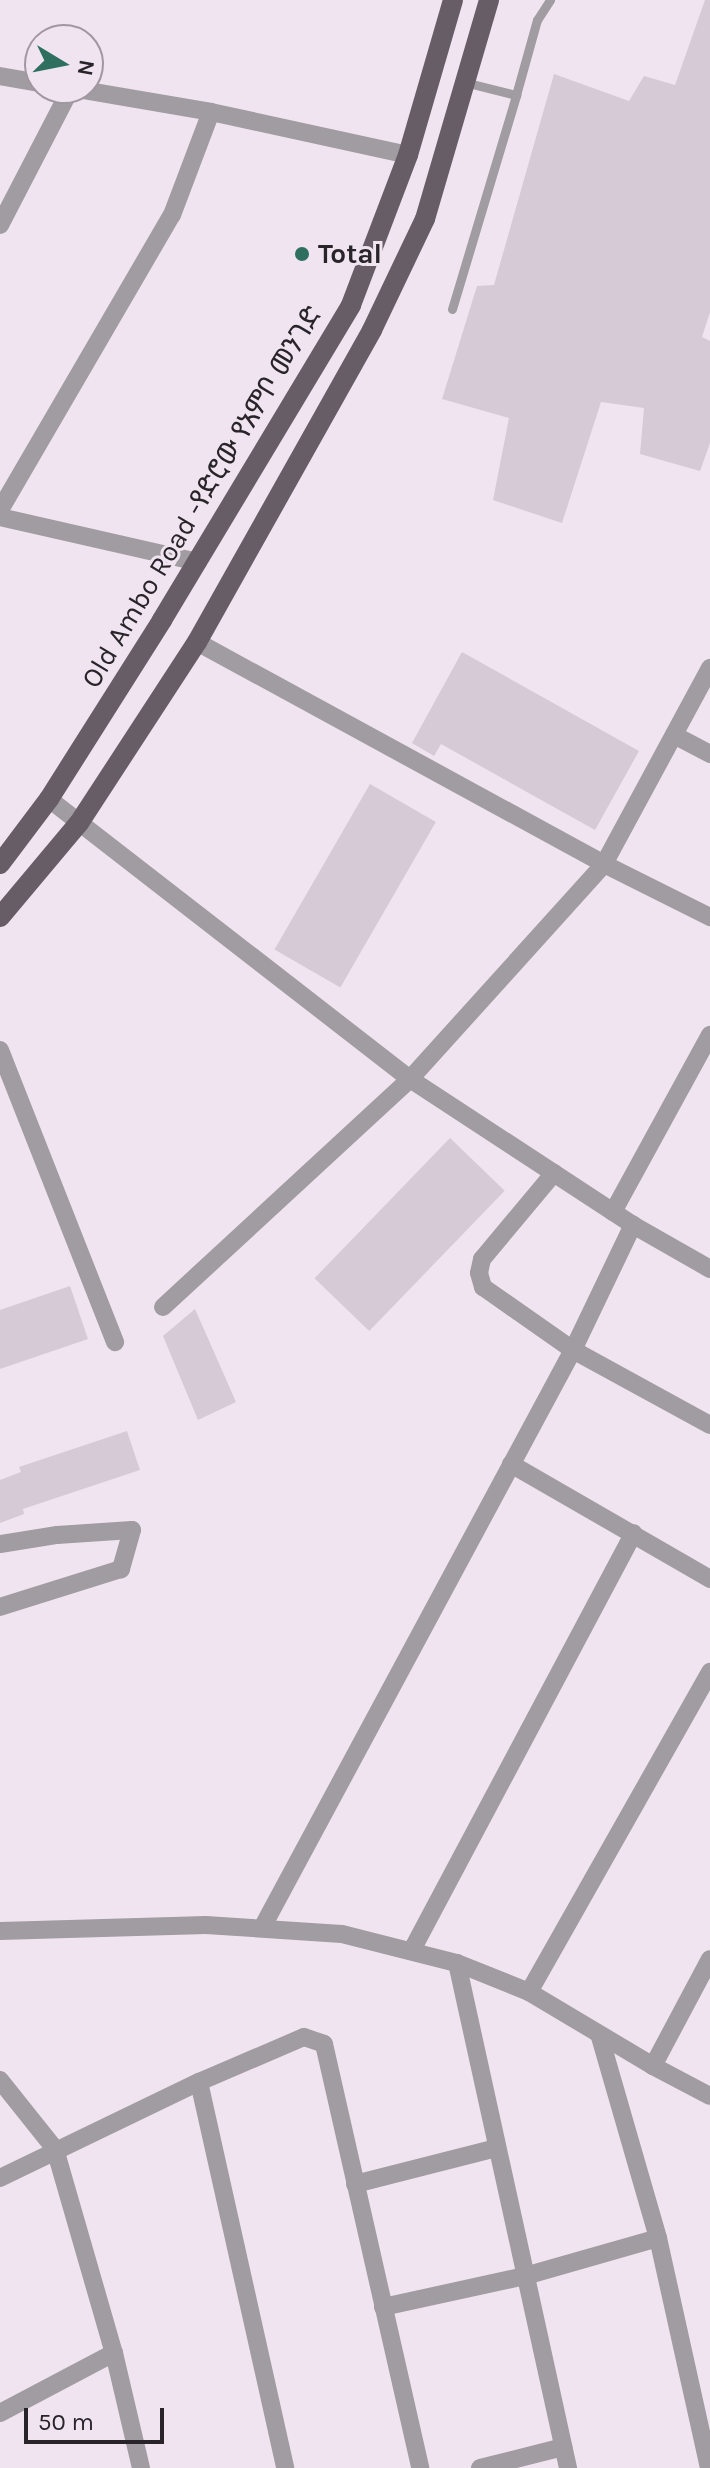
<!DOCTYPE html>
<meta charset="utf-8">
<style>
body{margin:0}
#map{position:relative;width:710px;height:2468px;overflow:hidden;background:#f0e4f1;font-family:Karla,"Noto Sans Ethiopic",sans-serif}
div>[style]{position:absolute}
[style*='--x']{left:calc(var(--x)*1px);top:calc(var(--y)*1px);width:calc(var(--w)*1px);rotate:calc(var(--a)*1deg)}
.building>*{inset:0;background:#d6cad6;transform-origin:0 0}
.lane>*{height:9px;margin:-4.5px;padding:0 4.5px;transform-origin:4.5px;border-radius:4.5px;background:#a19ca1}
.street>*{height:18px;margin:-9px;padding:0 9px;transform-origin:9px;border-radius:9px;background:#a19ca1}
.primary>*{height:20px;margin:-10px;padding:0 10px;transform-origin:10px;border-radius:10px;background:#665d66}
.dots>*{width:22px;height:22px;translate:-50% -50%;box-sizing:border-box;border:4px solid #f0e4f1;border-radius:50%}
span{translate:-50% -50%;white-space:nowrap;text-align:center;line-height:1.15;-webkit-text-stroke:6px #f0e4f1;paint-order:stroke}
.poi-label{font-size:28px;color:#282429;font-weight:700}
.left{translate:0 -50%;text-align:left}
.street-label{font-size:28px;color:#282429}
.north{position:absolute;left:24px;top:24px;width:80px;height:80px;box-sizing:border-box;background:#f0e4f1;border:2px solid #a097a1;border-radius:50%;rotate:100deg;font-size:22px;font-weight:700;line-height:32px;text-align:center;color:#282429}
.north::after{content:'';display:block;margin:auto;width:28px;height:36px;background:#2e6f60;clip-path:polygon(50% 0,100% 100%,50% 72%,0 100%)}
.scale{position:absolute;left:24px;top:2408px;width:140px;height:36px;box-sizing:border-box;border:4px solid #282429;border-top:0;padding-left:10px;font-size:24px;line-height:28px;white-space:nowrap;color:#282429;-webkit-text-stroke:6px #f0e4f1;paint-order:stroke}
</style>
<div id="map">
<div class="building">
<div style="clip-path:polygon(705px 0,710px 0,710px 312px,702px 337px,710px 341px,710px 443px,700px 471px,640px 454px,644px 408px,601px 402px,562px 523px,493px 500px,509px 418px,442px 399px,477px 286px,494px 285px,554px 74px,629px 101px,644px 76px,675px 85px)"></div>
<div style="clip-path:polygon(462px 652px,639px 751px,595px 830px,441px 744px,434px 756px,412px 743px)"></div>
<div style="left:370px;top:784px;width:76px;height:191px;rotate:30deg"></div>
<div style="left:450px;top:1138px;width:76px;height:195px;rotate:44deg"></div>
<div style="clip-path:polygon(70px 1286px,88px 1339px,0 1369px,0 1310px)"></div>
<div style="clip-path:polygon(195px 1309px,236px 1402px,198px 1420px,163px 1336px)"></div>
<div style="clip-path:polygon(127px 1431px,140px 1470px,23px 1509px,24px 1514px,0 1523px,0 1480px,21px 1472px,19px 1467px)"></div>
</div>
<div class="lane">
<div style="--x:464;--y:82;--w:54;--a:14"></div>
<div style="--x:516;--y:95;--w:78;--a:-74.4"></div>
<div style="--x:537;--y:20;--w:24;--a:-57"></div>
<div style="--x:452;--y:309;--w:223;--a:-73.3"></div>
</div>
<div class="street">
<div style="--x:0;--y:76;--w:41;--a:9.9"></div>
<div style="--x:0;--y:225;--w:154;--a:-62.6"></div>
<div style="--x:71;--y:88;--w:142;--a:9.7"></div>
<div style="--x:0;--y:510;--w:341;--a:-59.8"></div>
<div style="--x:172;--y:215;--w:110;--a:-69.3"></div>
<div style="--x:211;--y:112;--w:202;--a:12.3"></div>
<div style="--x:0;--y:517;--w:203;--a:12.8"></div>
<div style="--x:197;--y:642;--w:464;--a:28.6"></div>
<div style="--x:604;--y:864;--w:223;--a:-61.6"></div>
<div style="--x:674;--y:735;--w:41;--a:27.8"></div>
<div style="--x:49;--y:799;--w:457;--a:37.8"></div>
<div style="--x:410;--y:1079;--w:267;--a:33.2"></div>
<div style="--x:633;--y:1225;--w:89;--a:29.7"></div>
<div style="--x:0;--y:1050;--w:314;--a:68.5"></div>
<div style="--x:554;--y:1173;--w:112;--a:129.9"></div>
<div style="--x:482;--y:1259;--w:14;--a:102"></div>
<div style="--x:479;--y:1273;--w:15;--a:74"></div>
<div style="--x:483;--y:1287;--w:110;--a:35"></div>
<div style="--x:573;--y:1350;--w:139;--a:-64.4"></div>
<div style="--x:613;--y:1212;--w:202;--a:-61.3"></div>
<div style="--x:163;--y:1307;--w:336;--a:-42.7"></div>
<div style="--x:410;--y:1079;--w:290;--a:-47.9"></div>
<div style="--x:604;--y:864;--w:119;--a:26.6"></div>
<div style="--x:511;--y:1464;--w:230;--a:30"></div>
<div style="--x:0;--y:1544;--w:58;--a:-9"></div>
<div style="--x:57;--y:1535;--w:75;--a:-3.8"></div>
<div style="--x:132;--y:1530;--w:41;--a:105.8"></div>
<div style="--x:121;--y:1569;--w:127;--a:162.6"></div>
<div style="--x:262;--y:1928;--w:656;--a:-61.72"></div>
<div style="--x:573;--y:1350;--w:156;--a:28.7"></div>
<div style="--x:0;--y:1931;--w:206;--a:-1.7"></div>
<div style="--x:206;--y:1925;--w:136;--a:3.8"></div>
<div style="--x:342;--y:1934;--w:119;--a:14.2"></div>
<div style="--x:457;--y:1963;--w:78;--a:21.9"></div>
<div style="--x:529;--y:1992;--w:144;--a:30.8"></div>
<div style="--x:653;--y:2066;--w:121;--a:-62"></div>
<div style="--x:412;--y:1950;--w:472;--a:-62"></div>
<div style="--x:457;--y:1963;--w:517;--a:77.6"></div>
<div style="--x:529;--y:1992;--w:368;--a:-60.5"></div>
<div style="--x:600;--y:2037;--w:209;--a:73.9"></div>
<div style="--x:658;--y:2238;--w:236;--a:77.5"></div>
<div style="--x:653;--y:2066;--w:64;--a:27.8"></div>
<div style="--x:0;--y:2080;--w:88;--a:51.4"></div>
<div style="--x:55;--y:2149;--w:212;--a:73.9"></div>
<div style="--x:114;--y:2353;--w:118;--a:76.8"></div>
<div style="--x:199;--y:2082;--w:395;--a:77.4"></div>
<div style="--x:0;--y:2178;--w:221;--a:-25.8"></div>
<div style="--x:199;--y:2082;--w:114;--a:-23.2"></div>
<div style="--x:304;--y:2037;--w:21;--a:19"></div>
<div style="--x:324;--y:2044;--w:435;--a:77.2"></div>
<div style="--x:355;--y:2184;--w:146;--a:-14.3"></div>
<div style="--x:383;--y:2307;--w:145;--a:-12.3"></div>
<div style="--x:525;--y:2276;--w:138;--a:-15.9"></div>
<div style="--x:0;--y:2413;--w:129;--a:-27.8"></div>
<div style="--x:480;--y:2468;--w:86;--a:-14.2"></div>
</div>
<div class="primary">
<div style="--x:0;--y:864;--w:81;--a:-53"></div>
<div style="--x:49;--y:799;--w:212;--a:-57.7"></div>
<div style="--x:162;--y:620;--w:367;--a:-59"></div>
<div style="--x:351;--y:305;--w:160;--a:-69.2"></div>
<div style="--x:408;--y:155;--w:161;--a:-73.8"></div>
<div style="--x:0;--y:917;--w:123;--a:-50"></div>
<div style="--x:79;--y:823;--w:216;--a:-56.9"></div>
<div style="--x:197;--y:642;--w:358;--a:-60.7"></div>
<div style="--x:372;--y:330;--w:123;--a:-64.5"></div>
<div style="--x:425;--y:219;--w:228;--a:-73.7"></div>
</div>
<div class="dots">
<div style="left:302px;top:254px;background:#2e6f60"></div>
</div>
<div class="poi-label">
<span class="left" style="left:318px;top:254px">Total</span>
</div>
<div class="street-label">
<span style="left:202px;top:497px;rotate:-59deg">Old Ambo Road -የድሮው የአምቦ መንገድ</span>
</div>
<div class="north">N</div>
<div class="scale">50 m</div>
</div>
